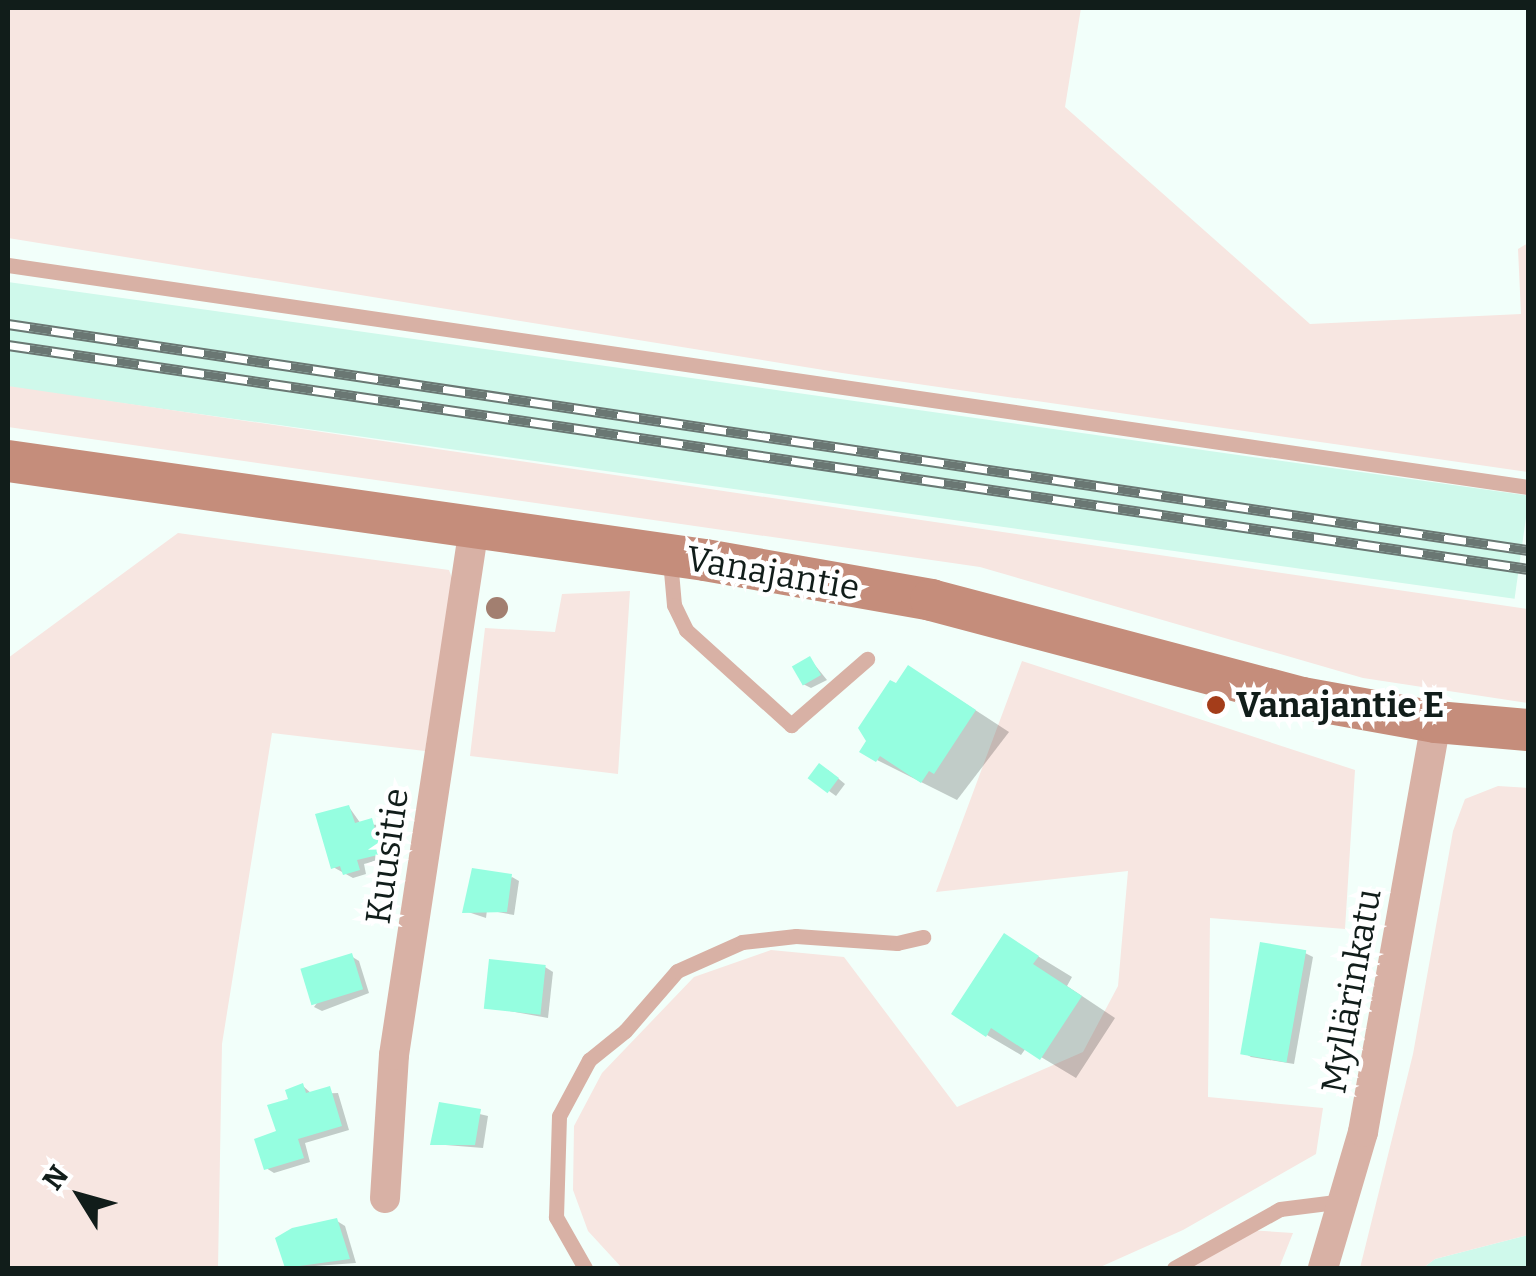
<!DOCTYPE html>
<meta charset="utf-8">
<style>
body{margin:0}
#map{position:relative;width:1536px;height:1276px;overflow:hidden;background:#f2fffa;font-family:Bitter,serif}
div>[style]{position:absolute}
[style*='--x']{left:calc(var(--x)*1px);top:calc(var(--y)*1px);width:calc(var(--w)*1px);rotate:calc(var(--a)*1deg)}
.built>*{inset:0;background:#cff9eb;transform-origin:0 0}
.green>*{inset:0;background:#f7e6e1}
.shadow>*{inset:0;background:#0003}
.building>*{inset:0;background:#95fee0;transform-origin:0 0}
.lane>*{height:15px;margin:-7.5px;padding:0 7.5px;transform-origin:7.5px;border-radius:7.5px;background:#d8b1a5}
.street>*{height:30px;margin:-15px;padding:0 15px;transform-origin:15px;border-radius:15px;background:#d8b1a5}
.secondary>*{height:42px;margin:-21px;padding:0 21px;transform-origin:21px;border-radius:21px;background:#c58d7b}
.rail>*{height:11px;margin-top:-5.5px;transform-origin:0;background:repeating-linear-gradient(90deg,#fff 0 22px,#6a7773 0 44px);box-sizing:border-box;border-block:2px solid #6a7773}
.trees>*{width:22px;height:22px;margin:-11px;border-radius:50%;background:#a27f70}
.dots>*{width:28px;height:28px;translate:-50% -50%;box-sizing:border-box;border:5px solid #fff;border-radius:50%}
span{translate:-50% -50%;white-space:nowrap;text-align:center;line-height:1.15;-webkit-text-stroke:9px #fff;paint-order:stroke}
.street-label{font-size:35px;color:#111d1a}
.poi-label{font-size:35px;color:#111d1a;font-weight:700}
.left{translate:0 -50%;text-align:left}
.frame{position:absolute;inset:0;border:10px solid #111d1a;pointer-events:none}
.north{position:absolute;left:30px;top:1146px;width:100px;height:100px;-webkit-text-stroke:8px #fff;paint-order:stroke;rotate:307deg;font-size:28px;font-weight:700;line-height:40px;text-align:center;color:#111d1a}
.north::after{content:'';display:block;margin:auto;width:35px;height:45px;background:#111d1a;clip-path:polygon(50% 0,100% 100%,50% 72%,0 100%)}
</style>
<div id="map">
<div class="built">
<div style="left:8px;top:282px;width:1536px;height:104px;rotate:8deg"></div>
<div style="clip-path:polygon(1528px 1235px,1528px 1268px,1423px 1268px,1435px 1259px)"></div>
</div>
<div class="green">
<div style="clip-path:polygon(8px 8px,1081px 8px,1065px 107px,1310px 324px,1521px 314px,1518px 249px,1528px 243px,1528px 472px,842px 373px,8px 238px)"></div>
<div style="clip-path:polygon(8px 386px,1528px 609px,1528px 703px,1363px 678px,980px 567px,8px 427px)"></div>
<div style="clip-path:polygon(178px 533px,449px 570px,453px 581px,425px 751px,272px 733px,222px 1044px,218px 1268px,8px 1268px,8px 658px)"></div>
<div style="clip-path:polygon(630px 591px,618px 774px,470px 756px,485px 628px,555px 632px,562px 594px)"></div>
<div style="clip-path:polygon(1022px 661px,1355px 770px,1345px 929px,1210px 918px,1208px 1097px,1323px 1108px,1316px 1154px,1183px 1230px,1098px 1268px,622px 1268px,588px 1231px,573px 1190px,574px 1126px,602px 1073px,694px 977px,771px 950px,844px 957px,957px 1107px,1083px 1052px,1118px 986px,1128px 871px,936px 892px)"></div>
<div style="clip-path:polygon(1498px 786px,1528px 788px,1528px 1235px,1435px 1259px,1423px 1268px,1360px 1268px,1413px 1054px,1453px 831px,1465px 799px)"></div>
<div style="clip-path:polygon(1248px 1230px,1293px 1233px,1279px 1268px,1188px 1268px)"></div>
</div>
<div class="shadow">
<div style="clip-path:polygon(810px 659px,827px 680px,811px 688px,803px 684px)"></div>
<div style="clip-path:polygon(897px 687px,943px 689px,1009px 732px,957px 800px,877px 760px)"></div>
<div style="clip-path:polygon(828px 770px,845px 784px,836px 796px,811px 778px)"></div>
<div style="clip-path:polygon(349px 807px,361px 824px,380px 825px,389px 857px,364px 864px,366px 874px,353px 878px,333px 867px)"></div>
<div style="clip-path:polygon(512px 877px,519px 881px,514px 915px,487px 910px,486px 918px,465px 911px)"></div>
<div style="clip-path:polygon(1005px 936px,1072px 977px,1067px 986px,1115px 1018px,1076px 1078px,1026px 1048px,1021px 1055px,987px 1035px)"></div>
<div style="clip-path:polygon(1305px 953px,1313px 957px,1294px 1064px,1251px 1057px,1243px 1052px)"></div>
<div style="clip-path:polygon(351px 956px,359px 961px,369px 993px,322px 1011px,314px 1007px)"></div>
<div style="clip-path:polygon(545px 967px,553px 972px,548px 1018px,487px 1007px)"></div>
<div style="clip-path:polygon(303px 1086px,312px 1094px,338px 1093px,349px 1130px,305px 1143px,310px 1162px,274px 1173px,266px 1168px)"></div>
<div style="clip-path:polygon(441px 1105px,488px 1116px,483px 1148px,433px 1144px)"></div>
<div style="clip-path:polygon(337px 1221px,345px 1226px,356px 1263px,288px 1268px,278px 1239px)"></div>
</div>
<div class="building">
<div style="left:810px;top:656px;width:22px;height:21px;rotate:60deg"></div>
<div style="clip-path:polygon(908px 665px,976px 710px,934px 774px,929px 771px,921px 783px,880px 756px,876px 762px,859px 752px,866px 741px,858px 728px,890px 680px,896px 683px)"></div>
<div style="left:819px;top:763px;width:25px;height:19px;rotate:37deg"></div>
<div style="clip-path:polygon(349px 805px,355px 823px,372px 818px,382px 854px,357px 860px,360px 870px,343px 875px,340px 866px,331px 869px,315px 814px)"></div>
<div style="clip-path:polygon(472px 868px,512px 874px,507px 912px,462px 913px)"></div>
<div style="clip-path:polygon(1004px 933px,1039px 956px,1033px 964px,1082px 996px,1040px 1060px,991px 1028px,986px 1037px,951px 1014px)"></div>
<div style="left:1260px;top:942px;width:47px;height:114px;rotate:10deg"></div>
<div style="left:352px;top:953px;width:38px;height:54px;rotate:73deg"></div>
<div style="left:489px;top:959px;width:57px;height:50px;rotate:6deg"></div>
<div style="clip-path:polygon(303px 1083px,306px 1093px,330px 1086px,342px 1126px,298px 1139px,304px 1158px,264px 1170px,254px 1139px,276px 1131px,267px 1105px,288px 1099px,285px 1090px)"></div>
<div style="clip-path:polygon(439px 1102px,481px 1109px,475px 1145px,430px 1145px)"></div>
<div style="clip-path:polygon(337px 1218px,350px 1259px,285px 1268px,275px 1238px,292px 1228px)"></div>
</div>
<div class="lane">
<div style="--x:8;--y:265;--w:1536;--a:8.31"></div>
<div style="--x:670;--y:560;--w:45;--a:84.9"></div>
<div style="--x:674;--y:605;--w:28;--a:64"></div>
<div style="--x:686;--y:630;--w:142;--a:42.1"></div>
<div style="--x:791;--y:725;--w:101;--a:-41"></div>
<div style="--x:585;--y:1268;--w:59;--a:-119.6"></div>
<div style="--x:556;--y:1217;--w:101;--a:-88.3"></div>
<div style="--x:559;--y:1116;--w:64;--a:-61.8"></div>
<div style="--x:589;--y:1060;--w:46;--a:-38.9"></div>
<div style="--x:625;--y:1031;--w:79;--a:-49.1"></div>
<div style="--x:677;--y:971;--w:71;--a:-24"></div>
<div style="--x:742;--y:942;--w:54;--a:-6.3"></div>
<div style="--x:796;--y:936;--w:101;--a:4"></div>
<div style="--x:897;--y:943;--w:27;--a:-13"></div>
<div style="--x:1174;--y:1268;--w:121;--a:-29.1"></div>
<div style="--x:1280;--y:1209;--w:64;--a:-7.2"></div>
</div>
<div class="street">
<div style="--x:385;--y:1198;--w:143;--a:-86.4"></div>
<div style="--x:394;--y:1055;--w:534;--a:-81.38"></div>
<div style="--x:1323;--y:1268;--w:142;--a:-73.6"></div>
<div style="--x:1363;--y:1132;--w:416;--a:-79.9"></div>
</div>
<div class="secondary">
<div style="--x:8;--y:461;--w:704;--a:8.08"></div>
<div style="--x:705;--y:560;--w:230;--a:10"></div>
<div style="--x:931;--y:600;--w:384;--a:14.8"></div>
<div style="--x:1302;--y:698;--w:136;--a:10.2"></div>
<div style="--x:1436;--y:722;--w:92;--a:5"></div>
</div>
<div class="rail">
<div style="--x:8;--y:324;--w:1537;--a:8.46"></div>
<div style="--x:8;--y:345;--w:1536;--a:8.38"></div>
</div>
<div class="trees">
<div style="left:497px;top:608px"></div>
</div>
<div class="dots">
<div style="left:1216px;top:705px;background:#a43d1a"></div>
</div>
<div class="street-label">
<span style="left:773px;top:573px;rotate:10deg">Vanajantie</span>
<span style="left:387px;top:856px;rotate:-82deg">Kuusitie</span>
<span style="left:1351px;top:991px;rotate:-80deg">Myllärinkatu</span>
</div>
<div class="poi-label">
<span class="left" style="left:1236px;top:705px">Vanajantie E</span>
</div>
<div class="frame"></div>
<div class="north">N</div>
</div>
